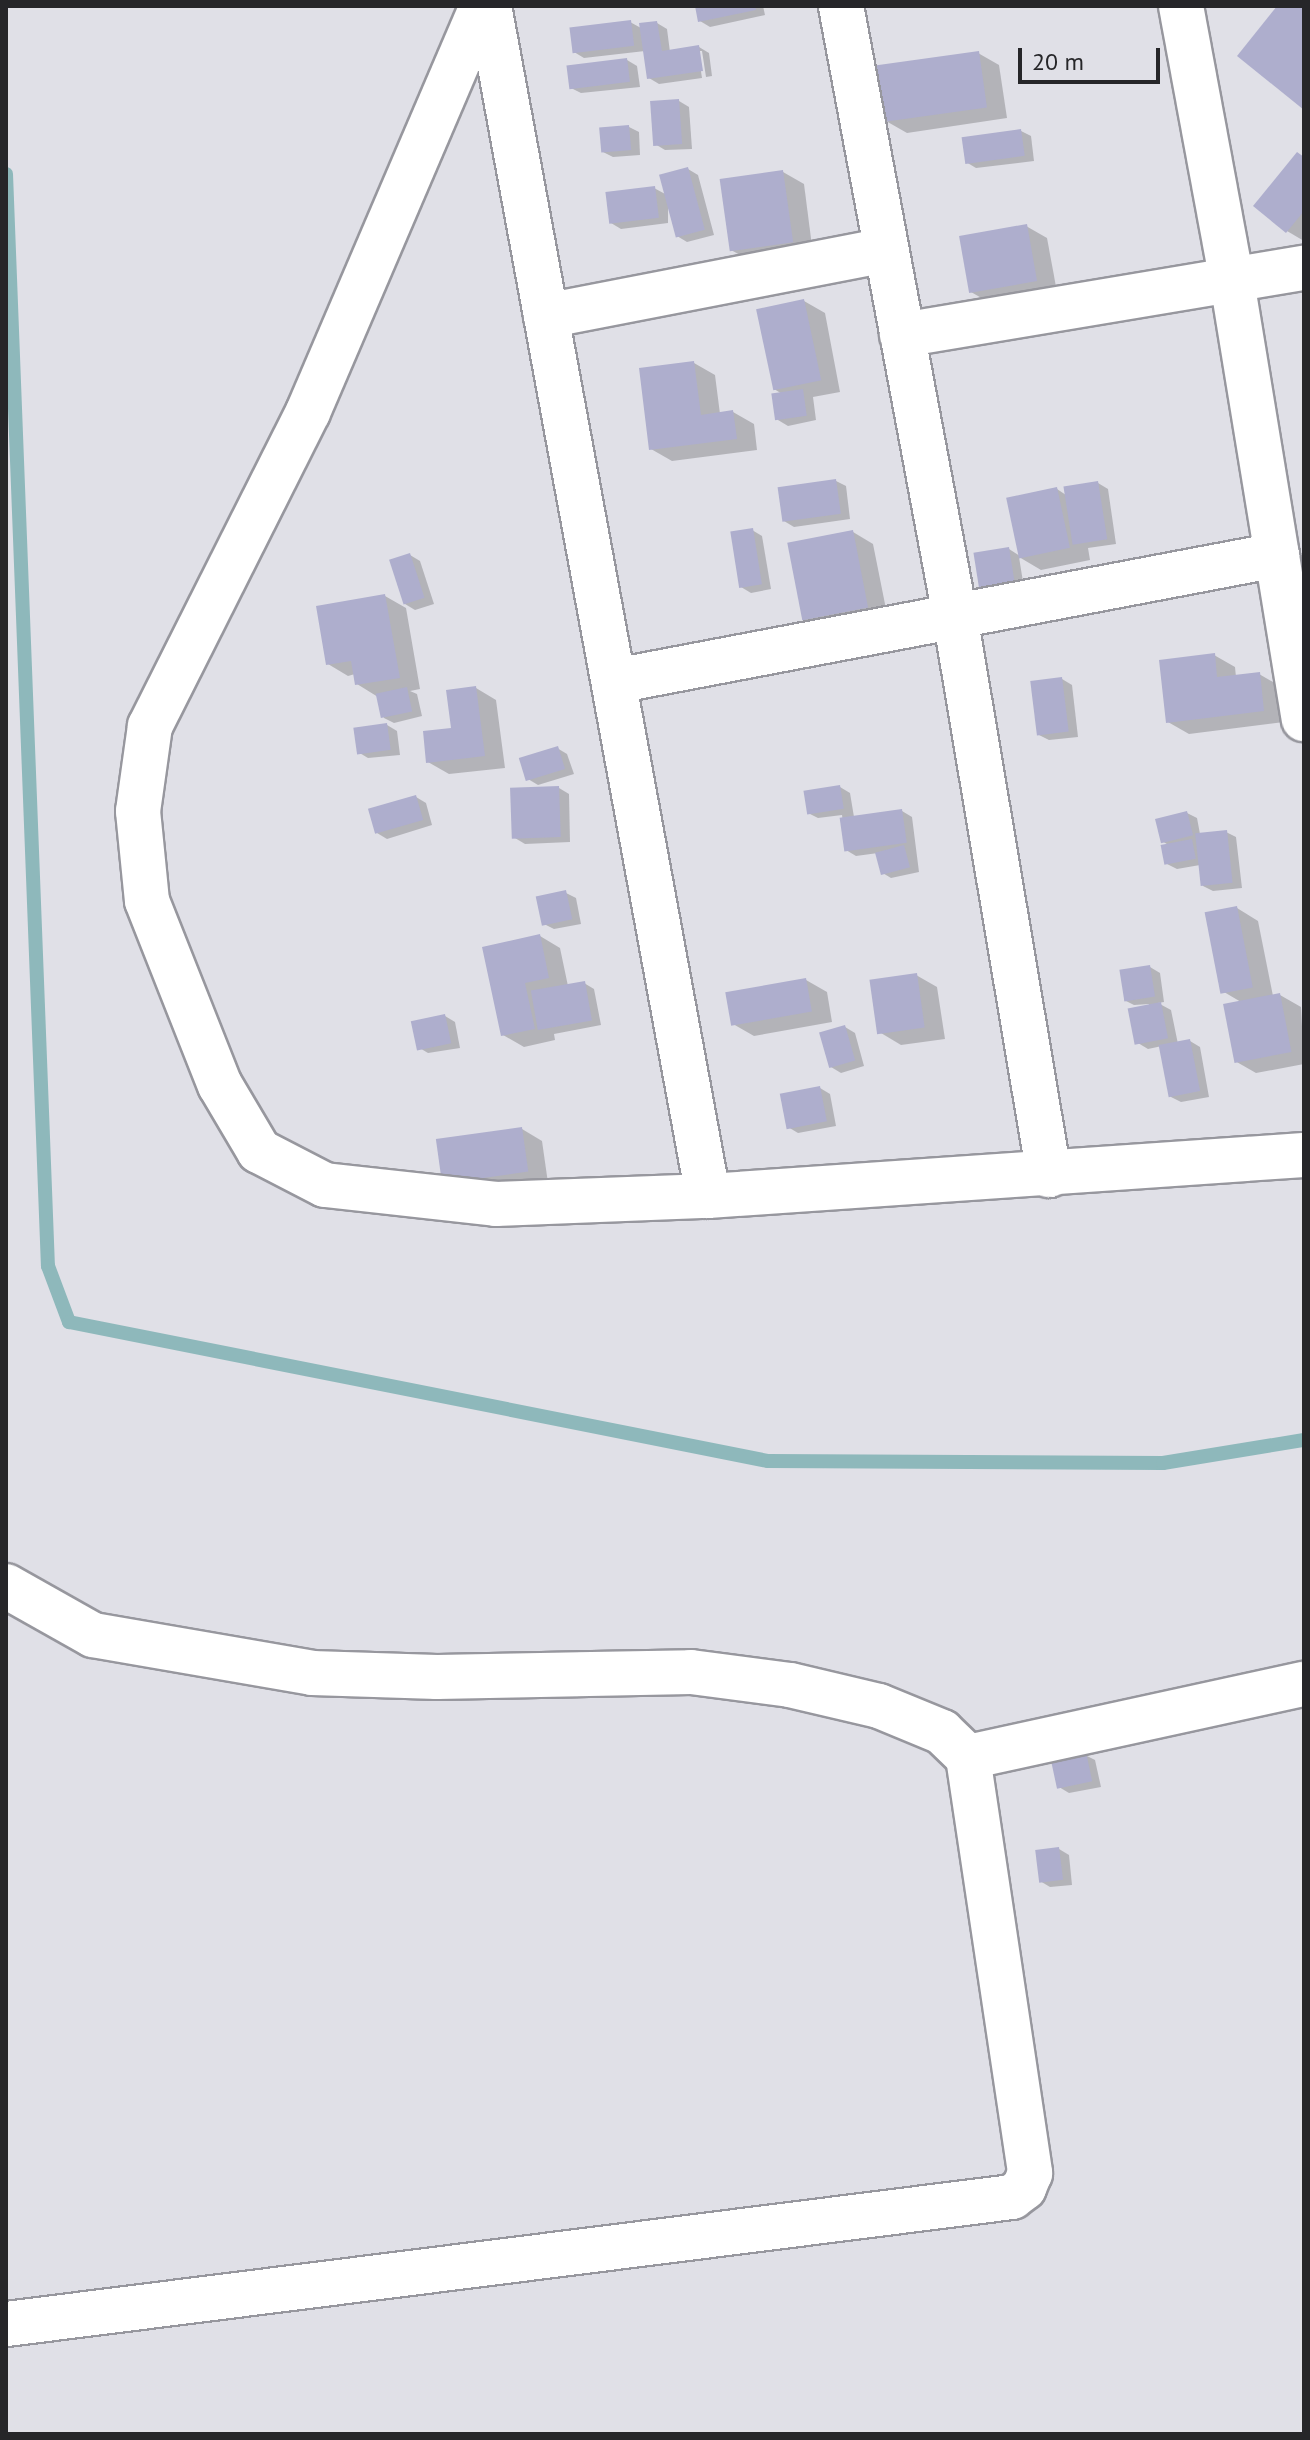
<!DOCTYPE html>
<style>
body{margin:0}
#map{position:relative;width:1310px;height:2440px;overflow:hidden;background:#e0e0e7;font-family:"PT Sans",sans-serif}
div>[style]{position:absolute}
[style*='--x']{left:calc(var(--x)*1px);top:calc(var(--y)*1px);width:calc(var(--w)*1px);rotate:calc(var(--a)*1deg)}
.shadow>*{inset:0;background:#0003}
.stream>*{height:14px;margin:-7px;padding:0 7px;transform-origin:7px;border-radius:7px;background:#8eb8bb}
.building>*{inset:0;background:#aeaecd;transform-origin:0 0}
.roads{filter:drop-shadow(2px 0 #97979e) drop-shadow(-2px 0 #97979e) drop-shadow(0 2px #97979e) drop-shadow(0 -2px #97979e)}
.minor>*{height:44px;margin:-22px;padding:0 22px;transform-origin:22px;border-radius:22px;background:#fff}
span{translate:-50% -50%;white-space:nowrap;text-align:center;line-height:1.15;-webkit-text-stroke:7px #e0e0e7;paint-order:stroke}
.frame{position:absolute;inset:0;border:8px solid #262629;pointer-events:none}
.scale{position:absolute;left:1018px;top:48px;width:142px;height:36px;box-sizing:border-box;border:4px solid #262629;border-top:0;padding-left:10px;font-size:24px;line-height:28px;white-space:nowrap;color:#262629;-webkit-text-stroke:6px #e0e0e7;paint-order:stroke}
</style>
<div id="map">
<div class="shadow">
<div style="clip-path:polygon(697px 6px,763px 6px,765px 15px,710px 27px,700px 21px)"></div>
<div style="clip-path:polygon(630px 22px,641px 28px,657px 23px,667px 29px,670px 52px,699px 47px,709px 53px,712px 76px,706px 77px,702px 51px,698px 51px,702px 78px,659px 84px,649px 78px,645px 51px,584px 58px,574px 52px)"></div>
<div style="clip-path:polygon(978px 53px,999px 65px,1007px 118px,907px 133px,886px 121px)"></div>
<div style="clip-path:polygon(627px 60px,637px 66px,640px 87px,581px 93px,571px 88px)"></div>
<div style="clip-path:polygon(679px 101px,689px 107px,692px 149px,665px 150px,655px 144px)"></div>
<div style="clip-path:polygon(629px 127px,639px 132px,640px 155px,613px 157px,603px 152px)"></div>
<div style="clip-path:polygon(1021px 131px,1031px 136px,1034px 161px,976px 168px,966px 162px)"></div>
<div style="clip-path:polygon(1304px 158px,1304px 241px,1287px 231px)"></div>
<div style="clip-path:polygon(688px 169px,698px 175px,714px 235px,687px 242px,677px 236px,668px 200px,668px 223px,621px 229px,611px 223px,654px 188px,667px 195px)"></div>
<div style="clip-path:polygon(783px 172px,804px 184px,813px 254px,751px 261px,731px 250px)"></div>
<div style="clip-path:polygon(1026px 226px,1047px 238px,1057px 292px,992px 304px,971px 292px)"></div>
<div style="clip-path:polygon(804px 301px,825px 313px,840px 392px,813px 397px,816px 420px,788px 426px,778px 420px,784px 395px,774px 389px)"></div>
<div style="clip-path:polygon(694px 363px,715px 375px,720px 414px,733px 412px,754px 424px,757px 450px,672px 461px,651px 449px)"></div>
<div style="clip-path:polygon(836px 481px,846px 486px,850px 519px,794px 527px,784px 521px)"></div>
<div style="clip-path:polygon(1098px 483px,1108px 489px,1116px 544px,1088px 548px,1090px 560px,1041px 570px,1019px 557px,1024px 588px,991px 593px,981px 587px,1009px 549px,1020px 556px,1057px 489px,1066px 495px)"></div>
<div style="clip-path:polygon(752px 530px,762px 536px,771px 589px,751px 593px,741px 587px)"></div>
<div style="clip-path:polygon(853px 532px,873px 544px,888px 619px,823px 631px,802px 619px)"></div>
<div style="clip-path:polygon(410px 555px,420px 561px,434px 604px,415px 610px,405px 604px)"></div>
<div style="clip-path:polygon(385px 596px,406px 608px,420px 689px,410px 691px,417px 694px,422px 716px,394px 723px,384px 718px,378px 697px,357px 684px,355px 674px,348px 676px,328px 664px)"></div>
<div style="clip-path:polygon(1214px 655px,1235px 667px,1236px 677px,1259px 674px,1280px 686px,1284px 722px,1189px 734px,1168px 722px)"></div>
<div style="clip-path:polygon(1062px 679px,1072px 685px,1078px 737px,1049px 740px,1039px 735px)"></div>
<div style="clip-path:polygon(476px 688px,496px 700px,505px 768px,449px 774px,428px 762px,453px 730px)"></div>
<div style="clip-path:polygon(387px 725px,397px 731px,400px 755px,368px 758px,358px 752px)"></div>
<div style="clip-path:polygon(557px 748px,567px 754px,574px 774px,538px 785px,528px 779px)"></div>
<div style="clip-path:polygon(840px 787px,850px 793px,854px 817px,902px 811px,912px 817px,919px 872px,891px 878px,881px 872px,878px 853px,856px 856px,846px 850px,842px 815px,818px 818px,808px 813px)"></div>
<div style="clip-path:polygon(559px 788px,569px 794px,570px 842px,525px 844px,515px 838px)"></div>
<div style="clip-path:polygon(416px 797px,426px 803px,432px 825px,387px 839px,377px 833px)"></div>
<div style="clip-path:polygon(1187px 813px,1197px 818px,1200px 834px,1226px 832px,1236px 837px,1242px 888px,1213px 891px,1203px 886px,1200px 865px,1177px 869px,1167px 864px,1170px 846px,1162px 841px)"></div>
<div style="clip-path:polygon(566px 893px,576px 898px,581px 924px,554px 929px,544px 924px)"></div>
<div style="clip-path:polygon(1237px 908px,1258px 921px,1273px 996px,1280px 995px,1301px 1007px,1304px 1064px,1256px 1073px,1235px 1061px,1241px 1002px,1224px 992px)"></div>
<div style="clip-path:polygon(540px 936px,560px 948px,568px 986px,584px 983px,594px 989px,601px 1025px,554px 1034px,555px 1040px,524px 1047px,503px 1035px)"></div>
<div style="clip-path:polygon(1150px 967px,1160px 973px,1164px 1002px,1158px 1003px,1171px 1010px,1178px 1044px,1190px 1041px,1200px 1047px,1209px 1097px,1181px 1102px,1171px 1097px,1162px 1046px,1148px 1049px,1138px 1043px,1149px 1004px,1134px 1005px,1124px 1000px)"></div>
<div style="clip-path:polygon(916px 975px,937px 987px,945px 1039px,901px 1045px,881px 1033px)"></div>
<div style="clip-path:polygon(806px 980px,827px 992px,832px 1022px,754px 1036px,733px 1024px)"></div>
<div style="clip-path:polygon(445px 1016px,455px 1022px,460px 1048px,428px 1053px,418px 1047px)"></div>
<div style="clip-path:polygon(845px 1027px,855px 1033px,864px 1066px,841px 1073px,831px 1067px)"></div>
<div style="clip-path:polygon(820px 1088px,830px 1094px,836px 1126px,798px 1133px,788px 1127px)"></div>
<div style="clip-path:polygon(522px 1129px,542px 1141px,548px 1183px,444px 1182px)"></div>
<div style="clip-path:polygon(1085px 1755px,1095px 1760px,1101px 1787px,1069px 1793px,1059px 1787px)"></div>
<div style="clip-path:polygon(1059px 1849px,1069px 1855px,1072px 1885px,1050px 1887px,1040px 1881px)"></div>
</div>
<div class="stream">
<div style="--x:6;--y:174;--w:1093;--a:87.8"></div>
<div style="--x:48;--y:1266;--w:60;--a:69.4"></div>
<div style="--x:69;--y:1322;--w:713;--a:11.25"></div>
<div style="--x:768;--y:1461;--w:395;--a:0.3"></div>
<div style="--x:1163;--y:1463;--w:143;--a:-9.3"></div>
</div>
<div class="building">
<div style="clip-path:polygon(695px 6px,755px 6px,756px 10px,698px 22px)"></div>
<div style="clip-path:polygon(1277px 6px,1304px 6px,1304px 110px,1237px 56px)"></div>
<div style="left:631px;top:20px;width:26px;height:62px;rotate:83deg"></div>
<div style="clip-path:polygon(657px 21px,662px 51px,699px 45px,703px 71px,647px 79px,639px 23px)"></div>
<div style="left:979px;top:51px;width:57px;height:105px;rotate:82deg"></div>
<div style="left:627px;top:58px;width:24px;height:61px;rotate:83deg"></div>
<div style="left:679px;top:99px;width:45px;height:29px;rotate:86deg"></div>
<div style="left:629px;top:125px;width:25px;height:30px;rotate:85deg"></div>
<div style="left:1021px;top:129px;width:27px;height:60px;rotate:82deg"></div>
<div style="clip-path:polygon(1297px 152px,1304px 157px,1304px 211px,1286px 233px,1253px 206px)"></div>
<div style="left:688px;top:167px;width:65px;height:30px;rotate:75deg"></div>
<div style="left:783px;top:170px;width:73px;height:64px;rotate:82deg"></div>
<div style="left:655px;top:186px;width:32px;height:50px;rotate:83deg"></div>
<div style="left:1027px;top:224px;width:58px;height:69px;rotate:80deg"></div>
<div style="left:804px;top:299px;width:83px;height:49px;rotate:78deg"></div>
<div style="clip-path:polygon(694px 361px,701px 415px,733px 410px,737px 439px,649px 450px,639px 368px)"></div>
<div style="left:803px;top:389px;width:27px;height:32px;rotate:82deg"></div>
<div style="left:836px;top:479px;width:35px;height:59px;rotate:82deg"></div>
<div style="left:1098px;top:481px;width:59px;height:35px;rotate:81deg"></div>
<div style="left:1057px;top:487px;width:62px;height:52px;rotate:78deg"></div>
<div style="left:753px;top:528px;width:57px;height:23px;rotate:81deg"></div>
<div style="left:853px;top:530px;width:79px;height:67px;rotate:79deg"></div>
<div style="left:1009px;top:547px;width:36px;height:36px;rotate:81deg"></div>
<div style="left:410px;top:553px;width:47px;height:22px;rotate:72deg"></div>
<div style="clip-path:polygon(385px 594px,400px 678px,355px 685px,351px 661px,326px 665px,316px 606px)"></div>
<div style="clip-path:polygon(1215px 653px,1217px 677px,1260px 672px,1264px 711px,1166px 723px,1159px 660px)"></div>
<div style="left:1062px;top:677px;width:55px;height:32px;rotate:83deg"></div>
<div style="clip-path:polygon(476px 686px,485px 756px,426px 763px,423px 731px,451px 728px,446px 690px)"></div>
<div style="left:407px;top:687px;width:25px;height:32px;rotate:78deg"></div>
<div style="left:387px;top:723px;width:27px;height:34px;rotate:82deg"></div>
<div style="left:558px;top:746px;width:24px;height:41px;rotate:73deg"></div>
<div style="left:840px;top:785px;width:24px;height:37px;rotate:81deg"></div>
<div style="left:559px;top:786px;width:51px;height:49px;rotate:88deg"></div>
<div style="left:416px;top:795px;width:26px;height:50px;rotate:74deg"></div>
<div style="left:902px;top:809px;width:34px;height:63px;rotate:82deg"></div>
<div style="left:1187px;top:811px;width:25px;height:33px;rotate:76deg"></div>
<div style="left:1227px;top:830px;width:53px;height:32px;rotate:84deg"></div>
<div style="left:1192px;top:839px;width:20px;height:32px;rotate:79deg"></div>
<div style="left:904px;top:845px;width:23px;height:30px;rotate:75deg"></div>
<div style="left:566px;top:890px;width:30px;height:31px;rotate:78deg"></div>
<div style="left:1237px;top:906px;width:83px;height:33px;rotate:79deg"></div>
<div style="clip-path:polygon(540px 934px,549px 978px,525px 983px,535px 1029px,501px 1036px,482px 947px)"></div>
<div style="left:1150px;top:965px;width:32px;height:31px;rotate:81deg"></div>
<div style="left:917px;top:973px;width:55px;height:48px;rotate:82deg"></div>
<div style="left:806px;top:978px;width:34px;height:82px;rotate:80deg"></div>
<div style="left:585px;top:981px;width:40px;height:55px;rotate:80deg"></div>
<div style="left:1280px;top:993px;width:60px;height:58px;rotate:79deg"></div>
<div style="left:1161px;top:1002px;width:37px;height:34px;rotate:79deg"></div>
<div style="left:445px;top:1014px;width:30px;height:35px;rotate:78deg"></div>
<div style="left:845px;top:1025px;width:37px;height:27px;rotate:74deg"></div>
<div style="left:1190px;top:1039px;width:53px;height:32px;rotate:79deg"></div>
<div style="left:820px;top:1086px;width:36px;height:41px;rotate:79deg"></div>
<div style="left:522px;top:1127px;width:45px;height:87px;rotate:82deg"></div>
<div style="left:1086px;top:1752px;width:30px;height:36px;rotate:78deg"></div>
<div style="left:1059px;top:1847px;width:33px;height:24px;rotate:83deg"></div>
</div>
<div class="roads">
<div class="minor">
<div style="--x:482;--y:6;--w:442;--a:113.2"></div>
<div style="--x:308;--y:412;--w:352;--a:116.7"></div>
<div style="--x:150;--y:726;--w:86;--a:98"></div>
<div style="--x:138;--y:811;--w:90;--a:84.3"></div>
<div style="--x:147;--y:901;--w:198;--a:68.4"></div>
<div style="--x:220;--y:1085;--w:77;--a:59.4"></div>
<div style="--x:259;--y:1151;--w:74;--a:27.3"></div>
<div style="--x:325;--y:1185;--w:172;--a:6.3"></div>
<div style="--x:496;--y:1204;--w:212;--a:-2.2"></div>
<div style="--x:708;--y:1196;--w:597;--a:-3.94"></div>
<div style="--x:489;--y:6;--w:1210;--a:79.57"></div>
<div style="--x:841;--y:6;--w:621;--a:79.41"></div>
<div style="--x:955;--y:616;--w:567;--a:80.45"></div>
<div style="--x:1181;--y:6;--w:280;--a:79.5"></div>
<div style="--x:1232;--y:281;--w:444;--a:80.7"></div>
<div style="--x:546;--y:316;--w:346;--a:-11"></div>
<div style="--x:902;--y:335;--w:408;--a:-9.5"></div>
<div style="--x:615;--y:681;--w:674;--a:-10.78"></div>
<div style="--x:6;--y:1586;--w:100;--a:29.4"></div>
<div style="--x:93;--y:1635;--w:222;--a:9.8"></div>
<div style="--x:312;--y:1673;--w:125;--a:1.8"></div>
<div style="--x:437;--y:1677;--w:254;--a:-1.1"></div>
<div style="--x:691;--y:1672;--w:100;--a:7.5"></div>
<div style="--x:790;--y:1685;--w:91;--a:13.3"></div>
<div style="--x:879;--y:1706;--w:68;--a:22.4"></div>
<div style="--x:942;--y:1732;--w:36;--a:44"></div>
<div style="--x:968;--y:1757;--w:421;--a:81.5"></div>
<div style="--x:1030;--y:2173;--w:16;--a:112"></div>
<div style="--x:1024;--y:2188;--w:15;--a:143"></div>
<div style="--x:1012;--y:2197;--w:1014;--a:172.8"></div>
<div style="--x:968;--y:1757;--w:344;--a:-12.3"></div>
</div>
</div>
<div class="frame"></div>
<div class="scale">20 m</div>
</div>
